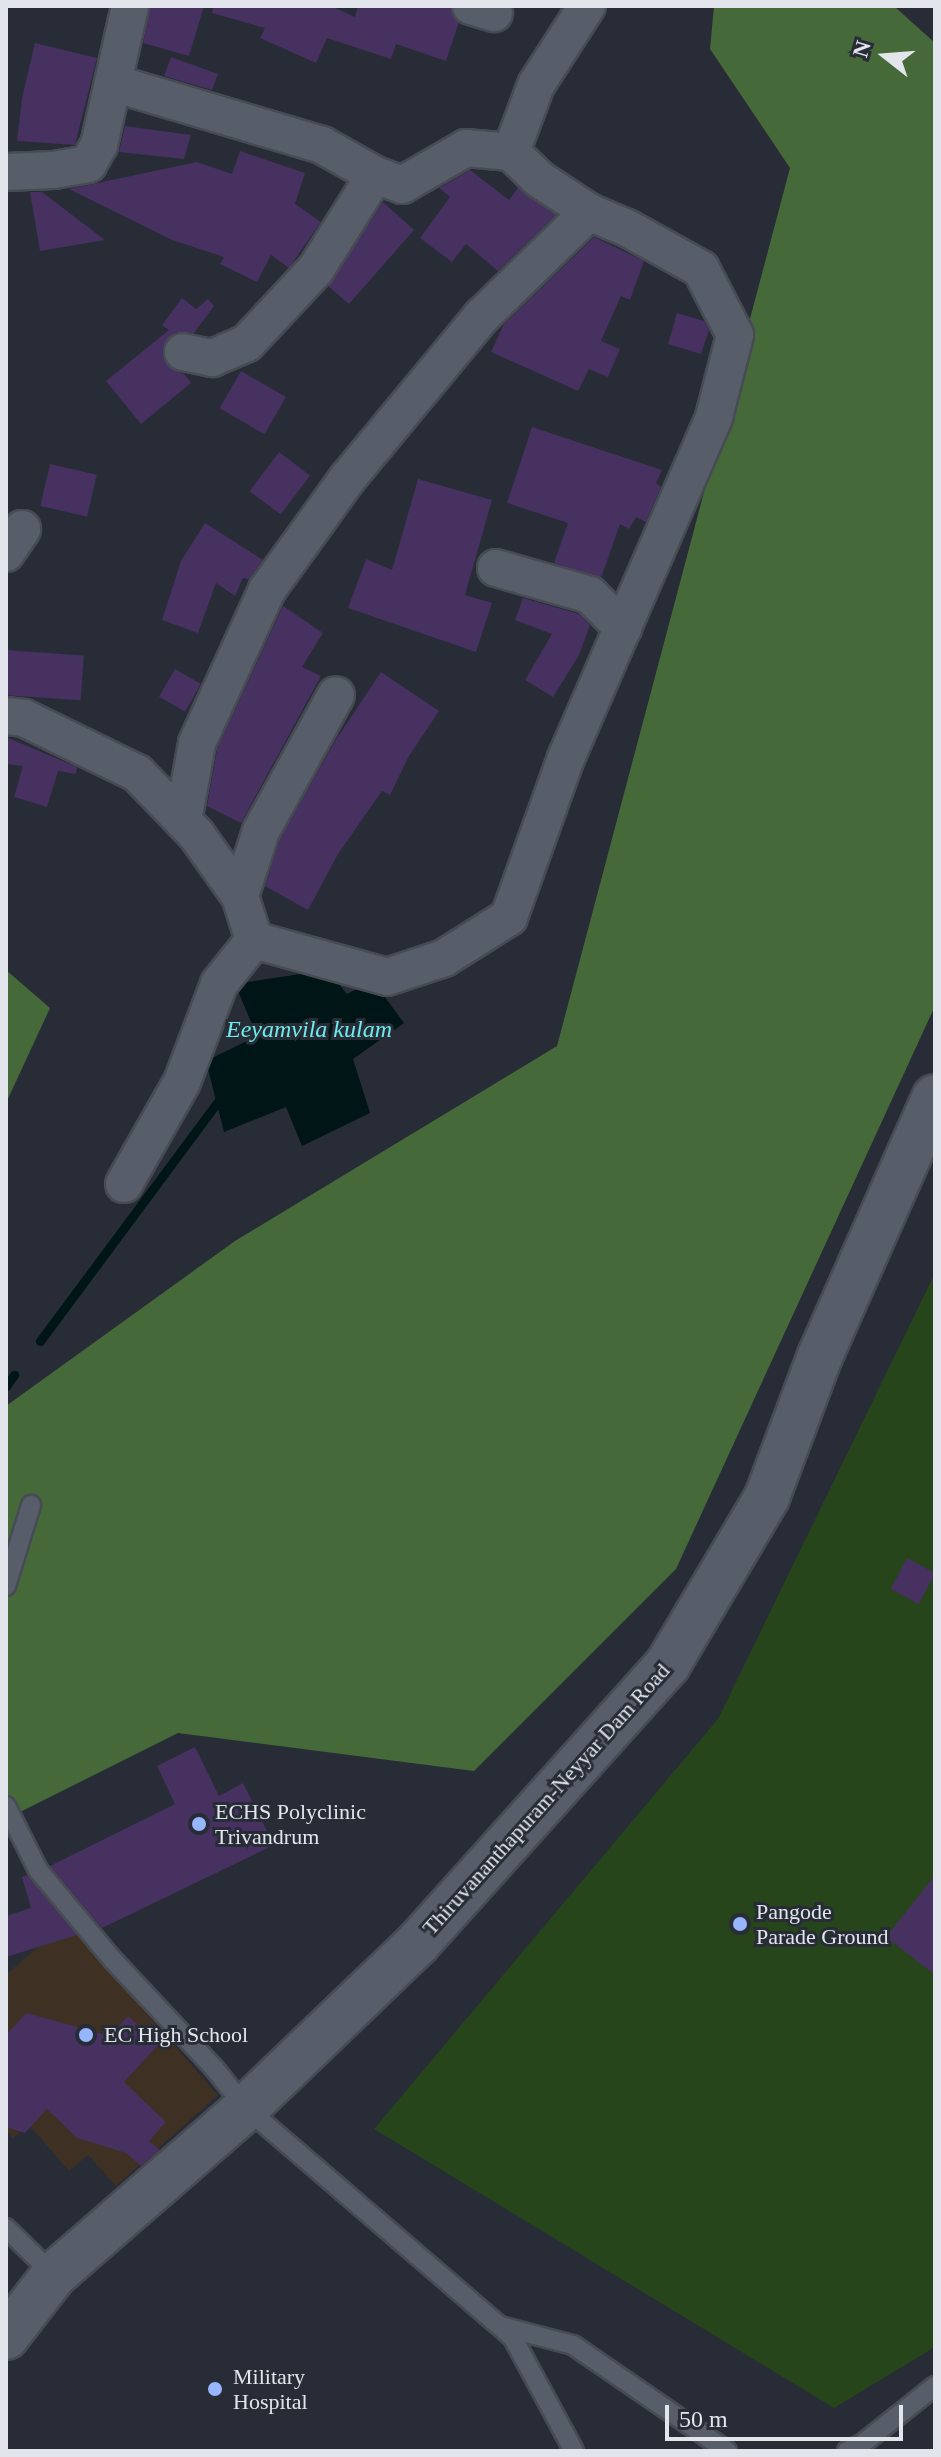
<!DOCTYPE html>
<style>
body{margin:0}
#map{position:relative;width:941px;height:2457px;overflow:hidden;background:#272c36;font-family:"Times New Roman",serif}
div>[style]{position:absolute}
[style*='--x']{left:calc(var(--x)*1px);top:calc(var(--y)*1px);width:calc(var(--w)*1px);rotate:calc(var(--a)*1deg)}
.medical>*{inset:0;background:#3e3123}
.green>*{inset:0;background:#26451b}
.forest>*{inset:0;background:#46693a}
.water>*{inset:0;background:#001515}
.stream>*{height:9px;margin:-4.5px;padding:0 4.5px;transform-origin:4.5px;border-radius:4.5px;background:#001515}
.building>*{inset:0;background:#463160;transform-origin:0 0}
.roads{filter:drop-shadow(2px 0 #474b53) drop-shadow(-2px 0 #474b53) drop-shadow(0 2px #474b53) drop-shadow(0 -2px #474b53)}
.lane>*{height:18px;margin:-9px;padding:0 9px;transform-origin:9px;border-radius:9px;background:#585e69}
.street>*{height:36px;margin:-18px;padding:0 18px;transform-origin:18px;border-radius:18px;background:#585e69}
.secondary>*{height:44px;margin:-22px;padding:0 22px;transform-origin:22px;border-radius:22px;background:#585e69}
.dots>*{width:22px;height:22px;translate:-50% -50%;box-sizing:border-box;border:4px solid #272c36;border-radius:50%}
span{translate:-50% -50%;white-space:nowrap;text-align:center;line-height:1.15;-webkit-text-stroke:6px #272c36;paint-order:stroke}
.street-label{font-size:22px;color:#e2e6ec}
.poi-label{font-size:22px;color:#e2e6ec}
.left{translate:0 -50%;text-align:left}
.water-label{font-size:24px;color:#6eeced;font-style:italic}
.frame{position:absolute;inset:0;border:8px solid #e2e6ec;pointer-events:none}
.north{position:absolute;left:845px;top:16px;width:80px;height:80px;-webkit-text-stroke:6px #272c36;paint-order:stroke;rotate:287deg;font-size:22px;font-weight:700;line-height:32px;text-align:center;color:#e2e6ec}
.north::after{content:'';display:block;margin:auto;width:28px;height:36px;background:#e2e6ec;clip-path:polygon(50% 0,100% 100%,50% 72%,0 100%)}
.scale{position:absolute;left:665px;top:2405px;width:238px;height:36px;box-sizing:border-box;border:4px solid #e2e6ec;border-top:0;padding-left:10px;font-size:24px;line-height:28px;white-space:nowrap;color:#e2e6ec;-webkit-text-stroke:6px #272c36;paint-order:stroke}
</style>
<div id="map">
<div class="medical">
<div style="clip-path:polygon(66px 1922px,218px 2095px,116px 2186px,88px 2155px,69px 2171px,29px 2125px,13px 2138px,6px 2130px,6px 1975px)"></div>
</div>
<div class="green">
<div style="clip-path:polygon(935px 1273px,935px 2347px,834px 2408px,374px 2129px,718px 1719px)"></div>
</div>
<div class="forest">
<div style="clip-path:polygon(714px 6px,894px 6px,935px 43px,935px 1006px,676px 1569px,474px 1771px,178px 1733px,6px 1819px,6px 1406px,235px 1241px,557px 1046px,790px 168px,710px 49px)"></div>
<div style="clip-path:polygon(6px 970px,50px 1008px,6px 1103px)"></div>
</div>
<div class="water">
<div style="clip-path:polygon(327px 970px,347px 994px,373px 981px,404px 1023px,353px 1059px,370px 1113px,302px 1146px,286px 1107px,224px 1132px,206px 1061px,257px 1036px,235px 984px)"></div>
</div>
<div class="stream">
<div style="--x:40;--y:1341;--w:309;--a:-53.4"></div>
<div style="--x:6;--y:1386;--w:14;--a:-54"></div>
</div>
<div class="building">
<div style="clip-path:polygon(150px 6px,204px 6px,189px 56px,143px 43px)"></div>
<div style="clip-path:polygon(213px 6px,331px 6px,355px 17px,358px 6px,450px 6px,459px 22px,446px 61px,396px 44px,391px 59px,327px 38px,316px 63px,260px 38px,265px 28px,212px 13px)"></div>
<div style="clip-path:polygon(35px 43px,97px 58px,75px 145px,17px 141px,22px 98px)"></div>
<div style="clip-path:polygon(171px 57px,218px 74px,212px 90px,164px 76px)"></div>
<div style="clip-path:polygon(125px 126px,191px 135px,184px 159px,119px 152px)"></div>
<div style="clip-path:polygon(240px 151px,305px 173px,295px 204px,321px 222px,289px 268px,271px 255px,257px 282px,220px 264px,224px 257px,172px 240px,69px 189px,197px 162px,232px 174px)"></div>
<div style="clip-path:polygon(470px 170px,509px 200px,518px 188px,556px 215px,498px 271px,466px 244px,452px 262px,420px 238px,450px 197px,439px 188px)"></div>
<div style="clip-path:polygon(30px 192px,42px 192px,105px 240px,40px 251px)"></div>
<div style="clip-path:polygon(383px 202px,414px 230px,349px 304px,328px 286px)"></div>
<div style="clip-path:polygon(594px 237px,644px 261px,630px 300px,621px 296px,601px 341px,620px 349px,608px 377px,589px 369px,578px 391px,491px 352px,504px 324px)"></div>
<div style="clip-path:polygon(182px 298px,196px 309px,208px 299px,214px 306px,194px 333px,176px 332px,163px 347px,163px 358px,169px 367px,184px 374px,191px 383px,141px 424px,106px 381px,169px 330px,162px 325px)"></div>
<div style="clip-path:polygon(677px 313px,704px 321px,709px 330px,701px 354px,668px 344px)"></div>
<div style="left:241px;top:371px;width:52px;height:43px;rotate:30deg"></div>
<div style="clip-path:polygon(532px 427px,662px 470px,656px 483px,661px 487px,646px 522px,636px 517px,629px 529px,620px 524px,601px 578px,554px 563px,568px 523px,507px 503px)"></div>
<div style="left:279px;top:452px;width:39px;height:49px;rotate:37deg"></div>
<div style="left:50px;top:464px;width:48px;height:43px;rotate:13deg"></div>
<div style="clip-path:polygon(418px 479px,492px 500px,465px 595px,492px 603px,476px 652px,348px 608px,366px 559px,392px 570px)"></div>
<div style="clip-path:polygon(205px 523px,263px 560px,249px 579px,243px 578px,235px 596px,216px 583px,198px 633px,162px 620px,181px 561px)"></div>
<div style="clip-path:polygon(523px 598px,579px 614px,590px 625px,579px 655px,553px 697px,525px 680px,552px 634px,515px 620px)"></div>
<div style="clip-path:polygon(283px 606px,323px 633px,302px 667px,321px 676px,241px 823px,207px 806px,217px 749px)"></div>
<div style="left:6px;top:650px;width:78px;height:45px;rotate:4deg"></div>
<div style="left:175px;top:669px;width:30px;height:32px;rotate:30deg"></div>
<div style="clip-path:polygon(381px 672px,439px 711px,409px 756px,390px 795px,382px 791px,338px 854px,308px 910px,265px 886px,280px 839px,335px 741px)"></div>
<div style="clip-path:polygon(6px 737px,77px 767px,76px 774px,58px 771px,47px 807px,14px 797px,23px 766px,6px 764px)"></div>
<div style="left:907px;top:1558px;width:32px;height:35px;rotate:28deg"></div>
<div style="clip-path:polygon(195px 1747px,219px 1796px,243px 1783px,274px 1845px,102px 1928px,50px 1866px,175px 1804px,157px 1766px)"></div>
<div style="clip-path:polygon(27px 1875px,77px 1935px,6px 1957px,6px 1916px,31px 1908px,22px 1877px)"></div>
<div style="clip-path:polygon(935px 1875px,935px 1975px,886px 1937px)"></div>
<div style="clip-path:polygon(26px 2013px,110px 2036px,128px 2016px,159px 2044px,124px 2082px,166px 2122px,149px 2141px,160px 2150px,141px 2166px,126px 2153px,77px 2138px,47px 2109px,25px 2133px,6px 2127px,6px 2035px)"></div>
</div>
<div class="roads">
<div class="lane">
<div style="--x:6;--y:1586;--w:85;--a:-72.8"></div>
<div style="--x:6;--y:1806;--w:72;--a:63.4"></div>
<div style="--x:38;--y:1870;--w:117;--a:50.2"></div>
<div style="--x:113;--y:1960;--w:148;--a:46.9"></div>
<div style="--x:214;--y:2068;--w:51;--a:51.3"></div>
<div style="--x:246;--y:2108;--w:352;--a:40.7"></div>
<div style="--x:513;--y:2338;--w:128;--a:61.6"></div>
<div style="--x:6;--y:2228;--w:67;--a:44.4"></div>
<div style="--x:500;--y:2326;--w:75;--a:14.6"></div>
<div style="--x:573;--y:2345;--w:187;--a:34.5"></div>
<div style="--x:847;--y:2451;--w:17;--a:-25"></div>
<div style="--x:862;--y:2444;--w:93;--a:-38.5"></div>
</div>
<div class="street">
<div style="--x:471;--y:6;--w:24;--a:17"></div>
<div style="--x:113;--y:83;--w:218;--a:16.5"></div>
<div style="--x:322;--y:145;--w:61;--a:29.5"></div>
<div style="--x:375;--y:175;--w:29;--a:20"></div>
<div style="--x:402;--y:185;--w:74;--a:-30"></div>
<div style="--x:466;--y:148;--w:45;--a:5.1"></div>
<div style="--x:6;--y:172;--w:48;--a:-2.4"></div>
<div style="--x:54;--y:170;--w:35;--a:-10"></div>
<div style="--x:88;--y:164;--w:22;--a:-60"></div>
<div style="--x:99;--y:145;--w:142;--a:-77.4"></div>
<div style="--x:183;--y:352;--w:30;--a:12"></div>
<div style="--x:212;--y:358;--w:38;--a:-23"></div>
<div style="--x:247;--y:343;--w:101;--a:-47"></div>
<div style="--x:316;--y:269;--w:111;--a:-57.9"></div>
<div style="--x:6;--y:553;--w:29;--a:-56"></div>
<div style="--x:496;--y:568;--w:98;--a:16"></div>
<div style="--x:590;--y:595;--w:47;--a:45"></div>
<div style="--x:6;--y:716;--w:18;--a:6"></div>
<div style="--x:24;--y:718;--w:126;--a:26"></div>
<div style="--x:137;--y:773;--w:85;--a:46"></div>
<div style="--x:196;--y:834;--w:76;--a:54.6"></div>
<div style="--x:240;--y:896;--w:46;--a:72.3"></div>
<div style="--x:254;--y:940;--w:138;--a:15.5"></div>
<div style="--x:387;--y:977;--w:60;--a:-18.4"></div>
<div style="--x:444;--y:958;--w:77;--a:-32.2"></div>
<div style="--x:509;--y:917;--w:169;--a:-70.3"></div>
<div style="--x:566;--y:758;--w:372;--a:-66.5"></div>
<div style="--x:714;--y:417;--w:85;--a:-75.6"></div>
<div style="--x:735;--y:335;--w:74;--a:-117.3"></div>
<div style="--x:701;--y:269;--w:85;--a:-151"></div>
<div style="--x:627;--y:228;--w:41;--a:-157.2"></div>
<div style="--x:589;--y:212;--w:60;--a:-146.6"></div>
<div style="--x:539;--y:179;--w:39;--a:-136"></div>
<div style="--x:511;--y:152;--w:72;--a:-69.5"></div>
<div style="--x:536;--y:85;--w:94;--a:-57.2"></div>
<div style="--x:183;--y:821;--w:79;--a:-79.8"></div>
<div style="--x:197;--y:743;--w:168;--a:-65.4"></div>
<div style="--x:267;--y:590;--w:137;--a:-54.2"></div>
<div style="--x:347;--y:479;--w:212;--a:-50.4"></div>
<div style="--x:482;--y:316;--w:149;--a:-44.2"></div>
<div style="--x:240;--y:896;--w:68;--a:-72.1"></div>
<div style="--x:261;--y:831;--w:155;--a:-61.1"></div>
<div style="--x:124;--y:1184;--w:117;--a:-60.4"></div>
<div style="--x:182;--y:1082;--w:105;--a:-69.3"></div>
<div style="--x:219;--y:984;--w:56;--a:-51.5"></div>
</div>
<div class="secondary">
<div style="--x:6;--y:2337;--w:78;--a:-52.3"></div>
<div style="--x:54;--y:2275;--w:254;--a:-41"></div>
<div style="--x:246;--y:2108;--w:237;--a:-43.8"></div>
<div style="--x:417;--y:1944;--w:376;--a:-48.1"></div>
<div style="--x:668;--y:1664;--w:194;--a:-59.3"></div>
<div style="--x:767;--y:1497;--w:151;--a:-69.4"></div>
<div style="--x:820;--y:1356;--w:283;--a:-66.1"></div>
</div>
</div>
<div class="dots">
<div style="left:199px;top:1824px;background:#97b6fd"></div>
<div style="left:740px;top:1924px;background:#97b6fd"></div>
<div style="left:86px;top:2035px;background:#97b6fd"></div>
<div style="left:215px;top:2389px;background:#97b6fd"></div>
</div>
<div class="street-label">
<span style="left:546px;top:1799px;rotate:-48deg">Thiruvananthapuram-Neyyar Dam Road</span>
</div>
<div class="poi-label">
<span class="left" style="left:215px;top:1824px">ECHS Polyclinic<br>Trivandrum</span>
<span class="left" style="left:756px;top:1924px">Pangode<br>Parade Ground</span>
<span class="left" style="left:104px;top:2035px">EC High School</span>
<span class="left" style="left:233px;top:2389px">Military<br>Hospital</span>
</div>
<div class="water-label">
<span style="left:309px;top:1030px">Eeyamvila kulam</span>
</div>
<div class="frame"></div>
<div class="north">N</div>
<div class="scale">50 m</div>
</div>
